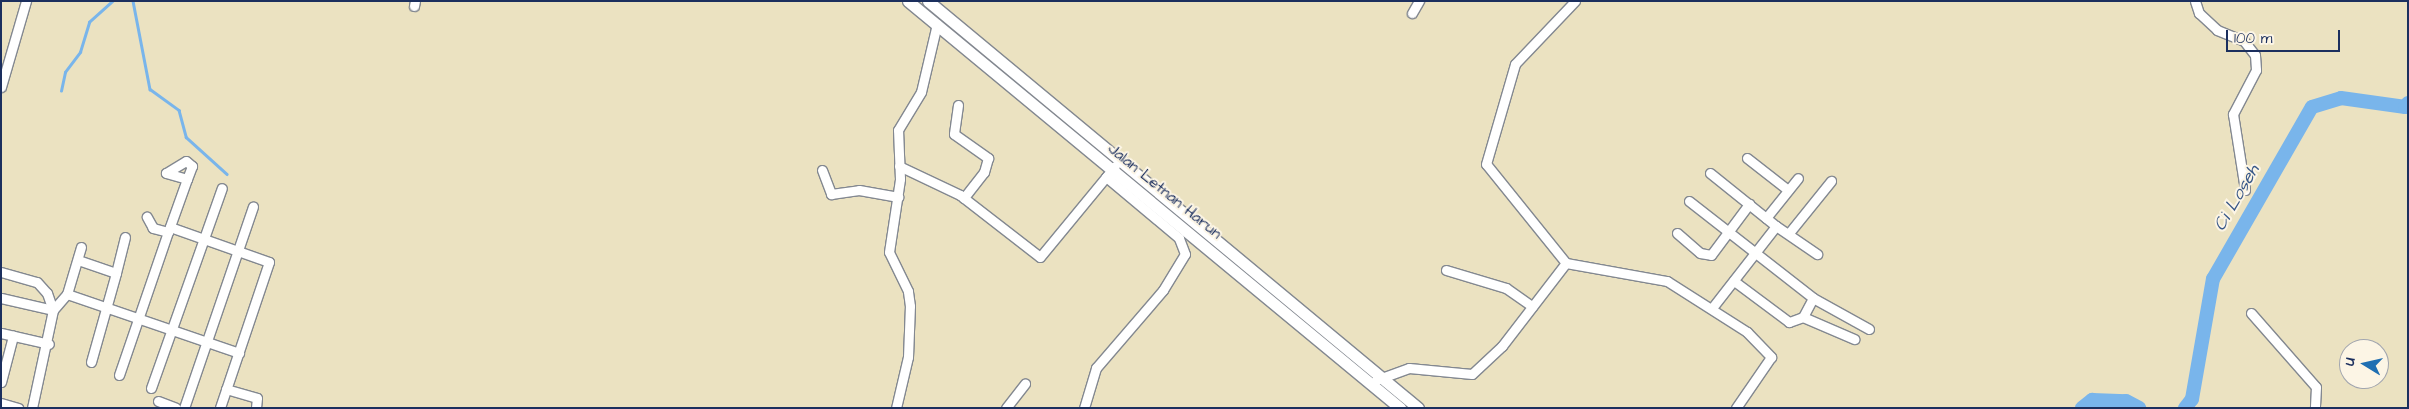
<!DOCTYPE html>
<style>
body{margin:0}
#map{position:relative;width:2409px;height:409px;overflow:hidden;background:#ebe2c1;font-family:"Architects Daughter",sans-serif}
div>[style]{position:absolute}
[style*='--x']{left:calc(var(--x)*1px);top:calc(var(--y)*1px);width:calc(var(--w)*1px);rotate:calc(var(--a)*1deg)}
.stream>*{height:2.5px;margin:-1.25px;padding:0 1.25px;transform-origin:1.25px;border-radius:1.25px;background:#79b5eb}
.river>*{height:14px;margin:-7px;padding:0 7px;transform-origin:7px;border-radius:7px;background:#79b5eb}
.roads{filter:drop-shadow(1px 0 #838890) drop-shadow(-1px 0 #838890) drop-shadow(0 1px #838890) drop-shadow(0 -1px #838890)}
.minor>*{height:9px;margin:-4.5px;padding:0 4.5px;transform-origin:4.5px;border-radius:4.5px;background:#fff}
.major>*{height:11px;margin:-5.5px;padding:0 5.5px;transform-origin:5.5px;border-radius:5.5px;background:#fff}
span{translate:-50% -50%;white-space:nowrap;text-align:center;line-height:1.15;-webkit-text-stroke:4px #fcf5e5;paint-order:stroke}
.street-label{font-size:16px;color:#1b2f5e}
.water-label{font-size:18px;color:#375788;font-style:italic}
.frame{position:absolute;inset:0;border:2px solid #1b2f5e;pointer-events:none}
.north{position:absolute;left:2339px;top:339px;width:50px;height:50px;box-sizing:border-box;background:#fcf5e5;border:1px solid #a2a6af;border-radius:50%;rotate:279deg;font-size:14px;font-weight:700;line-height:20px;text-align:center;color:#1b2f5e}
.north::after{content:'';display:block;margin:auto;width:18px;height:22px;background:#1f6fb2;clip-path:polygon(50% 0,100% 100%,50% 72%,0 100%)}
.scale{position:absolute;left:2226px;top:30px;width:114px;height:22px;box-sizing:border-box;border:2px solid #1b2f5e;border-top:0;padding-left:6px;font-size:15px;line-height:18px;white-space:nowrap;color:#1b2f5e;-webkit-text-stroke:4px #fcf5e5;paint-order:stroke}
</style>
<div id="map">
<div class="stream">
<div style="--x:133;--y:1;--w:90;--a:79.1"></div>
<div style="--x:150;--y:89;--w:36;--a:36"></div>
<div style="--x:179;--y:110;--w:28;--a:75"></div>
<div style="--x:186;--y:137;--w:55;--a:42.1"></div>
<div style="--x:61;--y:91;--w:19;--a:-78"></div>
<div style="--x:65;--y:72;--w:25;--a:-53"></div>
<div style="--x:80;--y:52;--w:31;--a:-73"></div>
<div style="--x:89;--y:22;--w:31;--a:-42"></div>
</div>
<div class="river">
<div style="--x:2082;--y:408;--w:13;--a:-39"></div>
<div style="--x:2092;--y:400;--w:34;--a:2"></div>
<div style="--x:2126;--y:401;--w:15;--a:28"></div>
<div style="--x:2185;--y:408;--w:11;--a:-52"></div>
<div style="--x:2192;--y:399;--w:122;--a:-80.1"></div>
<div style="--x:2213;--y:279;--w:198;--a:-60.1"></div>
<div style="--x:2312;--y:107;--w:30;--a:-17"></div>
<div style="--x:2341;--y:98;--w:65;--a:8"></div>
<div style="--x:2405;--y:107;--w:5;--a:-53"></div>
</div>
<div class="roads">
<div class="minor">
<div style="--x:2195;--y:1;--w:13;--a:72"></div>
<div style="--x:2199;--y:13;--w:25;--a:43"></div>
<div style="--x:2217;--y:30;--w:29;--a:22"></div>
<div style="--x:2244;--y:41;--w:18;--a:52"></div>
<div style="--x:2255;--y:55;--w:15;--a:86"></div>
<div style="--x:2256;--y:70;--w:50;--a:117.6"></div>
<div style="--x:2233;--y:114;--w:77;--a:81"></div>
<div style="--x:414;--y:6;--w:5;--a:-79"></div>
<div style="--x:1412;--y:13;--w:14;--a:-60"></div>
<div style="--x:1;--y:87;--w:90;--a:-73.8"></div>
<div style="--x:958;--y:105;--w:29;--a:98"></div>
<div style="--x:954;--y:134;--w:42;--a:35.2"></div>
<div style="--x:988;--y:158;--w:15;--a:106"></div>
<div style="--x:984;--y:172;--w:33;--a:128"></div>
<div style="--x:1747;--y:158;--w:52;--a:38"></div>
<div style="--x:899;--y:166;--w:68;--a:25.4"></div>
<div style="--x:960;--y:195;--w:101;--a:37.8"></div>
<div style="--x:1040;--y:257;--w:104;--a:-50.5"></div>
<div style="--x:822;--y:170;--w:26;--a:69"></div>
<div style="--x:831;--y:194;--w:28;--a:-8"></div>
<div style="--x:859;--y:190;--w:40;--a:10"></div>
<div style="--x:1710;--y:173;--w:85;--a:38.8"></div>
<div style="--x:1689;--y:201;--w:157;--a:38"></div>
<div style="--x:1813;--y:298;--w:21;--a:118"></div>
<div style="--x:1803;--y:317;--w:15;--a:160"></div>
<div style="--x:1789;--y:322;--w:69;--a:-143.3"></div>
<div style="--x:1766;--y:218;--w:51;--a:-51.3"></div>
<div style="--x:170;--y:227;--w:105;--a:19.5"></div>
<div style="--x:269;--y:262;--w:154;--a:108.6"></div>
<div style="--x:168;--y:232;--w:56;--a:-70.3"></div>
<div style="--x:187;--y:179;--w:22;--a:-164"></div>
<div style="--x:166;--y:173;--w:23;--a:-31"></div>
<div style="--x:186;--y:161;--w:8;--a:40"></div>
<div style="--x:192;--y:166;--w:14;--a:111"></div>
<div style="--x:1677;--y:233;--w:30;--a:41"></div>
<div style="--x:1700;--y:253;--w:11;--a:10"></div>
<div style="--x:1711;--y:255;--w:64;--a:-53.3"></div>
<div style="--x:1789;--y:233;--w:67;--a:-51.1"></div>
<div style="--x:78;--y:260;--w:40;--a:18.9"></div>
<div style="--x:116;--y:273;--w:37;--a:-76"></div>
<div style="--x:1566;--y:263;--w:103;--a:10.1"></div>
<div style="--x:1667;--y:281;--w:95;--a:32.5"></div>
<div style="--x:1747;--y:332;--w:35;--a:46"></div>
<div style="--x:1771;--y:357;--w:62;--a:124.5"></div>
<div style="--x:1446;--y:270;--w:63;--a:16.7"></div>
<div style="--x:1506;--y:288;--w:32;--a:35"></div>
<div style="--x:1;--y:272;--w:37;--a:16"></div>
<div style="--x:37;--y:282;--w:15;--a:48"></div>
<div style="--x:47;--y:293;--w:18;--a:71"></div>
<div style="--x:53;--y:310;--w:100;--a:102.1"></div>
<div style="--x:67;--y:294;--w:49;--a:-73.4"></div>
<div style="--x:1;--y:298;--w:53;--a:13"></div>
<div style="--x:53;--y:310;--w:21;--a:-49"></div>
<div style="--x:67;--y:294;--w:182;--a:18.9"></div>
<div style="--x:1813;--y:298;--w:64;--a:29"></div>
<div style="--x:1712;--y:308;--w:104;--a:-52"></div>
<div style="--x:1776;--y:226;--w:50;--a:34.3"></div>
<div style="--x:2251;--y:313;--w:98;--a:48.7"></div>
<div style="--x:2316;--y:387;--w:21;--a:93"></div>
<div style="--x:1803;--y:317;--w:56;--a:23.3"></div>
<div style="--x:1;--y:333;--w:49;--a:12.9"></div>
<div style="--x:91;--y:362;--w:92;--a:-74.3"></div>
<div style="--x:119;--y:375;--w:151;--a:-71.1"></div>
<div style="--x:168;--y:232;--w:16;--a:-165"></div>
<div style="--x:153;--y:228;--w:13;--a:-119"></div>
<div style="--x:1376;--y:380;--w:35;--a:-20"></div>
<div style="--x:1409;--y:368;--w:63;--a:5.4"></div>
<div style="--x:1472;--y:374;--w:41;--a:-43"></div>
<div style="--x:1502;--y:346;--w:105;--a:-52.4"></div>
<div style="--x:1566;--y:263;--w:127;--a:-128.9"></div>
<div style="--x:1486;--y:164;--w:104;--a:-73.8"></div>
<div style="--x:1515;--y:64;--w:87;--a:-46.4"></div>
<div style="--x:1;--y:382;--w:48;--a:-75.4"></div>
<div style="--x:151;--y:388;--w:212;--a:-70.5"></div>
<div style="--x:226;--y:389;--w:32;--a:16"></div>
<div style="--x:257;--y:398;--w:10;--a:96"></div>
<div style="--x:158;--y:401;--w:19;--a:21"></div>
<div style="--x:1;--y:403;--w:18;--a:16"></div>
<div style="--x:184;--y:408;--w:213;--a:-71.1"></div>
<div style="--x:896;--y:408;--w:52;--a:-76.8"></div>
<div style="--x:908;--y:357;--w:51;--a:-87.8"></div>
<div style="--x:910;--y:306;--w:15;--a:-98"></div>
<div style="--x:908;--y:291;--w:43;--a:-116"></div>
<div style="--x:889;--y:252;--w:74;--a:-81.4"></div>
<div style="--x:900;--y:179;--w:49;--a:-92.3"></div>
<div style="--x:898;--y:130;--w:44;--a:-58.8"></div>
<div style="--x:921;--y:92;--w:70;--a:-76.8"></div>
<div style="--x:1006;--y:408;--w:31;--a:-52"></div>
<div style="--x:1084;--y:408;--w:42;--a:-73.3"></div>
<div style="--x:1096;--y:368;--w:103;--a:-49.3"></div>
<div style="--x:1163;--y:290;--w:42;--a:-58.6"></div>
<div style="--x:1185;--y:254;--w:17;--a:-111"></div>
<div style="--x:1179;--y:238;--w:95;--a:-140.1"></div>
<div style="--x:1106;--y:177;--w:14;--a:-51"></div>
</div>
<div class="major">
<div style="--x:908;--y:1;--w:639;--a:39.6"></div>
<div style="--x:928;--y:1;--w:637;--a:39.71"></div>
</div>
</div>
<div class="street-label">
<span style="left:1165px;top:191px;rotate:39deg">Jalan Letnan Harun</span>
</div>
<div class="water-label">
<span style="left:2237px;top:198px;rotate:-60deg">Ci Loseh</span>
</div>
<div class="frame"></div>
<div class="north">U</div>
<div class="scale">100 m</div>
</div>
